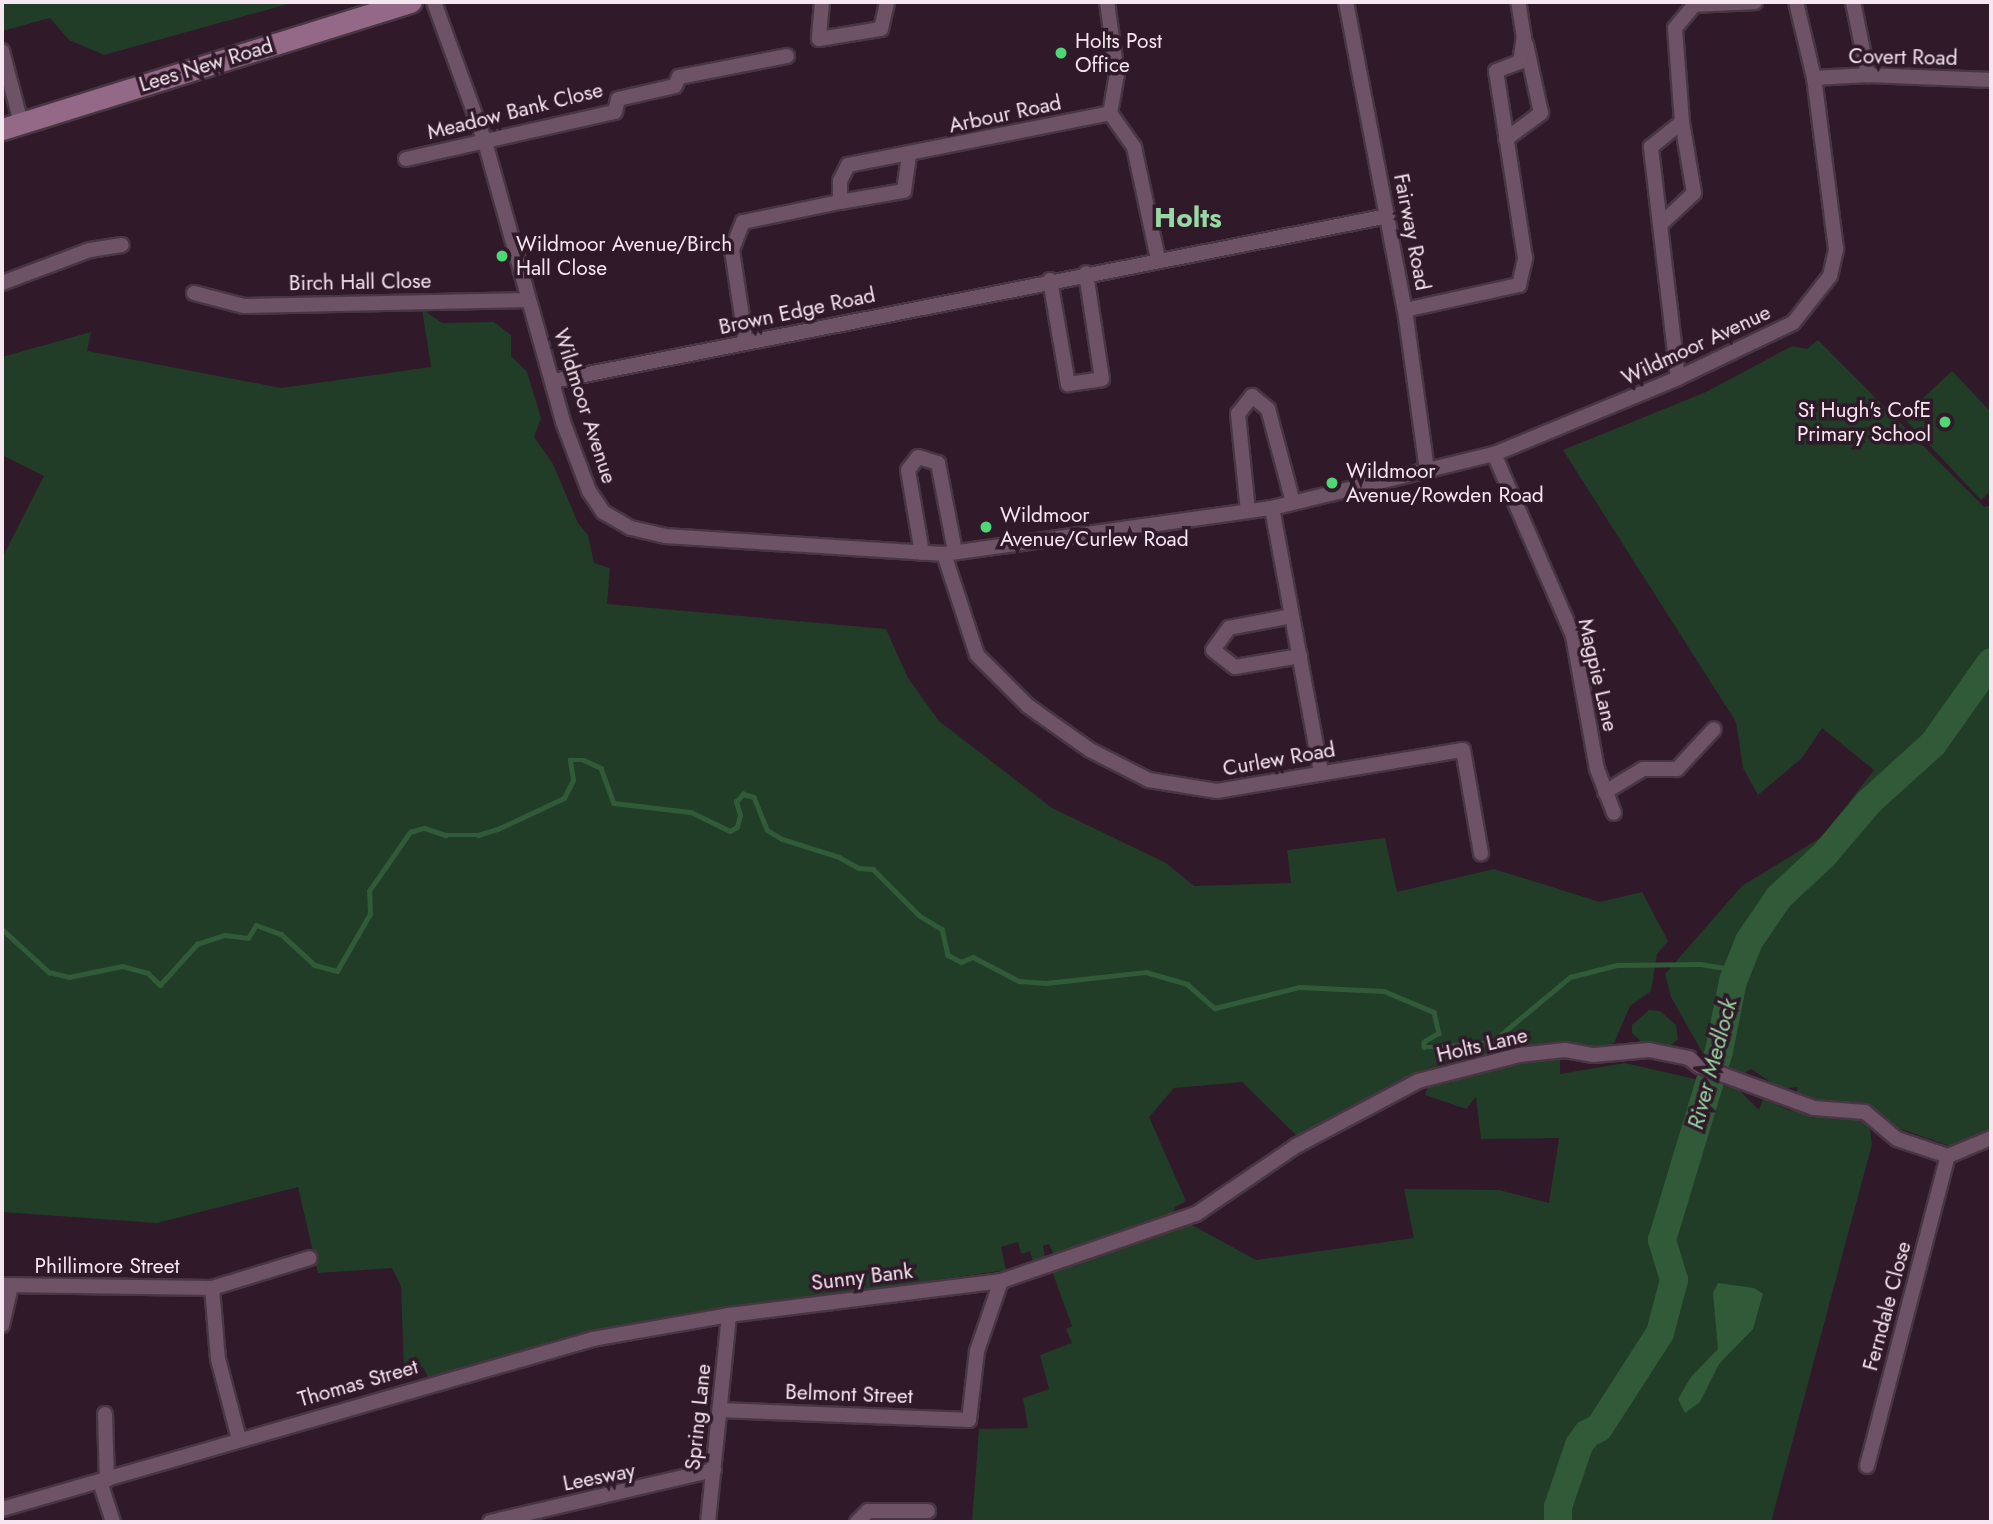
<!DOCTYPE html>
<style>
body{margin:0}
#map{position:relative;width:1993px;height:1524px;overflow:hidden;background:#301929;font-family:Jost,sans-serif}
div>[style]{position:absolute}
[style*='--x']{left:calc(var(--x)*1px);top:calc(var(--y)*1px);width:calc(var(--w)*1px);rotate:calc(var(--a)*1deg)}
.green>*{inset:0;background:#213d27}
.water>*{inset:0;background:#315a39}
.stream>*{height:4.5px;margin:-2.25px;padding:0 2.25px;transform-origin:2.25px;border-radius:2.25px;background:#315a39}
.river>*{height:28px;margin:-14px;padding:0 14px;transform-origin:14px;border-radius:14px;background:#315a39}
.roads{filter:drop-shadow(2px 0 #483643) drop-shadow(-2px 0 #483643) drop-shadow(0 2px #483643) drop-shadow(0 -2px #483643)}
.street>*{height:14px;margin:-7px;padding:0 7px;transform-origin:7px;border-radius:7px;background:#6e5265}
.secondary>*{height:21px;margin:-10.5px;padding:0 10.5px;transform-origin:10.5px;border-radius:10.5px;background:#946987}
.dots>*{width:19px;height:19px;translate:-50% -50%;box-sizing:border-box;border:4px solid #301929;border-radius:50%}
span{translate:-50% -50%;white-space:nowrap;text-align:center;line-height:1.15;-webkit-text-stroke:7px #301929;paint-order:stroke}
.poi-label{font-size:21px;color:#f6e6f0}
.left{translate:0 -50%;text-align:left}
.right{translate:-100% -50%;text-align:right}
.street-label{font-size:21px;color:#f6e6f0}
.water-label{font-size:23px;color:#94d6a0;font-style:italic}
.district-label{font-size:28px;color:#97d8a3;font-weight:700}
.frame{position:absolute;inset:0;border:4px solid #f6e6f0;pointer-events:none}
</style>
<div id="map">
<div class="green">
<div style="clip-path:polygon(2px 2px,295px 2px,104px 55px,69px 40px,50px 18px,2px 31px)"></div>
<div style="clip-path:polygon(422px 309px,442px 323px,494px 322px,511px 335px,511px 356px,527px 372px,541px 418px,534px 437px,553px 464px,578px 523px,588px 535px,594px 563px,610px 568px,607px 604px,886px 629px,908px 678px,939px 721px,1052px 808px,1166px 863px,1194px 886px,1291px 883px,1287px 850px,1385px 838px,1397px 892px,1494px 869px,1600px 902px,1642px 892px,1668px 941px,1657px 954px,1651px 991px,1630px 1006px,1614px 1043px,1600px 1049px,1548px 1042px,1425px 1069px,1298px 1137px,1242px 1082px,1174px 1088px,1149px 1117px,1186px 1201px,1175px 1207px,1171px 1219px,1055px 1257px,1049px 1244px,1043px 1246px,1045px 1258px,1033px 1262px,1030px 1251px,1021px 1254px,1018px 1242px,1001px 1247px,1006px 1270px,716px 1312px,429px 1379px,423px 1367px,404px 1369px,401px 1286px,392px 1268px,318px 1273px,298px 1187px,157px 1223px,2px 1212px,2px 558px,44px 476px,2px 455px,2px 357px,91px 332px,87px 351px,281px 388px,431px 367px)"></div>
<div style="clip-path:polygon(1818px 340px,1984px 507px,1991px 505px,1991px 1130px,1953px 1147px,1898px 1128px,1866px 1104px,1872px 1144px,1771px 1522px,972px 1522px,979px 1429px,1028px 1428px,1023px 1398px,1049px 1389px,1040px 1355px,1072px 1343px,1066px 1329px,1072px 1326px,1052px 1271px,1192px 1225px,1256px 1260px,1414px 1238px,1404px 1189px,1499px 1190px,1549px 1203px,1559px 1138px,1481px 1139px,1476px 1097px,1466px 1109px,1425px 1095px,1430px 1081px,1515px 1060px,1560px 1057px,1560px 1074px,1625px 1063px,1738px 1089px,1759px 1110px,1763px 1099px,1791px 1111px,1798px 1087px,1781px 1089px,1751px 1069px,1743px 1074px,1706px 1059px,1671px 997px,1665px 974px,1742px 886px,1822px 837px,1874px 770px,1822px 728px,1802px 758px,1758px 795px,1743px 768px,1736px 722px,1563px 450px,1706px 392px,1792px 346px,1807px 349px)"></div>
<div style="clip-path:polygon(1952px 371px,1991px 412px,1991px 491px,1981px 500px,1903px 417px)"></div>
<div style="clip-path:polygon(1649px 1010px,1660px 1011px,1676px 1025px,1678px 1039px,1671px 1045px,1646px 1046px,1632px 1033px,1632px 1025px)"></div>
</div>
<div class="water">
<div style="clip-path:polygon(1718px 1283px,1754px 1288px,1763px 1294px,1760px 1304px,1753px 1329px,1719px 1364px,1700px 1402px,1685px 1413px,1678px 1399px,1691px 1377px,1718px 1349px,1713px 1293px)"></div>
</div>
<div class="stream">
<div style="--x:2;--y:929;--w:64;--a:42.5"></div>
<div style="--x:49;--y:972;--w:21;--a:14"></div>
<div style="--x:69;--y:977;--w:54;--a:-11.7"></div>
<div style="--x:122;--y:966;--w:27;--a:15"></div>
<div style="--x:148;--y:973;--w:17;--a:45"></div>
<div style="--x:160;--y:985;--w:55;--a:-47.9"></div>
<div style="--x:197;--y:944;--w:29;--a:-18"></div>
<div style="--x:225;--y:935;--w:23;--a:7"></div>
<div style="--x:248;--y:938;--w:15;--a:-58"></div>
<div style="--x:256;--y:925;--w:27;--a:20"></div>
<div style="--x:281;--y:934;--w:46;--a:42.4"></div>
<div style="--x:315;--y:965;--w:23;--a:15"></div>
<div style="--x:337;--y:971;--w:66;--a:-59.9"></div>
<div style="--x:370;--y:914;--w:23;--a:-92"></div>
<div style="--x:369;--y:891;--w:72;--a:-55.2"></div>
<div style="--x:410;--y:832;--w:15;--a:-16"></div>
<div style="--x:424;--y:828;--w:23;--a:18"></div>
<div style="--x:446;--y:835;--w:32;--a:0"></div>
<div style="--x:478;--y:835;--w:21;--a:-17"></div>
<div style="--x:498;--y:829;--w:73;--a:-25.2"></div>
<div style="--x:564;--y:798;--w:20;--a:-63"></div>
<div style="--x:573;--y:780;--w:20;--a:-99"></div>
<div style="--x:570;--y:760;--w:14;--a:0"></div>
<div style="--x:584;--y:760;--w:19;--a:25"></div>
<div style="--x:601;--y:768;--w:37;--a:70"></div>
<div style="--x:614;--y:803;--w:78;--a:6.7"></div>
<div style="--x:691;--y:812;--w:43;--a:26"></div>
<div style="--x:730;--y:831;--w:8;--a:-30"></div>
<div style="--x:737;--y:827;--w:12;--a:-76"></div>
<div style="--x:740;--y:815;--w:14;--a:-107"></div>
<div style="--x:736;--y:802;--w:11;--a:-49"></div>
<div style="--x:743;--y:794;--w:11;--a:15"></div>
<div style="--x:754;--y:797;--w:35;--a:68"></div>
<div style="--x:767;--y:830;--w:17;--a:31"></div>
<div style="--x:782;--y:839;--w:60;--a:17.5"></div>
<div style="--x:839;--y:857;--w:23;--a:29"></div>
<div style="--x:859;--y:868;--w:14;--a:4"></div>
<div style="--x:873;--y:869;--w:66;--a:45"></div>
<div style="--x:920;--y:916;--w:26;--a:31"></div>
<div style="--x:942;--y:929;--w:27;--a:77"></div>
<div style="--x:948;--y:955;--w:15;--a:28"></div>
<div style="--x:961;--y:962;--w:13;--a:-23"></div>
<div style="--x:973;--y:957;--w:52;--a:27.6"></div>
<div style="--x:1019;--y:981;--w:27;--a:4"></div>
<div style="--x:1046;--y:983;--w:101;--a:-6.3"></div>
<div style="--x:1146;--y:972;--w:43;--a:16.3"></div>
<div style="--x:1187;--y:984;--w:37;--a:41"></div>
<div style="--x:1215;--y:1008;--w:87;--a:-14"></div>
<div style="--x:1299;--y:987;--w:85;--a:2.7"></div>
<div style="--x:1384;--y:991;--w:54;--a:22.8"></div>
<div style="--x:1434;--y:1012;--w:22;--a:77"></div>
<div style="--x:1439;--y:1033;--w:17;--a:149"></div>
<div style="--x:1424;--y:1042;--w:5;--a:90"></div>
<div style="--x:1424;--y:1047;--w:11;--a:0"></div>
<div style="--x:1435;--y:1047;--w:57;--a:-5"></div>
<div style="--x:1492;--y:1042;--w:102;--a:-39.8"></div>
<div style="--x:1570;--y:977;--w:49;--a:-14.3"></div>
<div style="--x:1617;--y:965;--w:83;--a:-0.7"></div>
<div style="--x:1700;--y:964;--w:37;--a:9"></div>
</div>
<div class="river">
<div style="--x:1558;--y:1522;--w:15;--a:-90"></div>
<div style="--x:1558;--y:1507;--w:65;--a:-71.3"></div>
<div style="--x:1579;--y:1445;--w:14;--a:-54"></div>
<div style="--x:1587;--y:1434;--w:13;--a:-27"></div>
<div style="--x:1599;--y:1428;--w:113;--a:-57.3"></div>
<div style="--x:1660;--y:1333;--w:55;--a:-75.2"></div>
<div style="--x:1674;--y:1280;--w:42;--a:-106.7"></div>
<div style="--x:1662;--y:1240;--w:197;--a:-73.2"></div>
<div style="--x:1719;--y:1051;--w:71;--a:-78.7"></div>
<div style="--x:1733;--y:981;--w:43;--a:-68.2"></div>
<div style="--x:1749;--y:941;--w:53;--a:-55.7"></div>
<div style="--x:1779;--y:897;--w:62;--a:-43"></div>
<div style="--x:1824;--y:855;--w:70;--a:-49.7"></div>
<div style="--x:1869;--y:802;--w:86;--a:-42.2"></div>
<div style="--x:1933;--y:744;--w:100;--a:-54.7"></div>
</div>
<div class="roads">
<div class="street">
<div style="--x:434;--y:2;--w:149;--a:70"></div>
<div style="--x:485;--y:142;--w:291;--a:74.4"></div>
<div style="--x:563;--y:422;--w:74;--a:69.4"></div>
<div style="--x:589;--y:491;--w:25;--a:56"></div>
<div style="--x:603;--y:512;--w:32;--a:30"></div>
<div style="--x:631;--y:528;--w:35;--a:13"></div>
<div style="--x:665;--y:536;--w:280;--a:3.7"></div>
<div style="--x:944;--y:554;--w:331;--a:-8"></div>
<div style="--x:1272;--y:508;--w:228;--a:-13.7"></div>
<div style="--x:1494;--y:454;--w:199;--a:-22.4"></div>
<div style="--x:1678;--y:378;--w:127;--a:-25.6"></div>
<div style="--x:1793;--y:323;--w:60;--a:-51.8"></div>
<div style="--x:1830;--y:276;--w:28;--a:-77"></div>
<div style="--x:1836;--y:249;--w:172;--a:-97.3"></div>
<div style="--x:1814;--y:78;--w:78;--a:-103.3"></div>
<div style="--x:822;--y:2;--w:37;--a:95"></div>
<div style="--x:819;--y:39;--w:63;--a:-9.2"></div>
<div style="--x:881;--y:29;--w:28;--a:-77"></div>
<div style="--x:1107;--y:2;--w:73;--a:82.1"></div>
<div style="--x:1117;--y:74;--w:40;--a:100"></div>
<div style="--x:1110;--y:113;--w:42;--a:54.8"></div>
<div style="--x:1134;--y:147;--w:115;--a:77.9"></div>
<div style="--x:1346;--y:2;--w:314;--a:79.2"></div>
<div style="--x:1405;--y:310;--w:162;--a:82.2"></div>
<div style="--x:1853;--y:2;--w:75;--a:78.4"></div>
<div style="--x:2;--y:51;--w:74;--a:75.2"></div>
<div style="--x:1814;--y:78;--w:54;--a:-3.2"></div>
<div style="--x:1868;--y:75;--w:123;--a:2.3"></div>
<div style="--x:1506;--y:139;--w:44;--a:-36.6"></div>
<div style="--x:1541;--y:113;--w:71;--a:-102.3"></div>
<div style="--x:406;--y:159;--w:214;--a:-12.7"></div>
<div style="--x:615;--y:112;--w:13;--a:-77"></div>
<div style="--x:618;--y:99;--w:58;--a:-12.8"></div>
<div style="--x:675;--y:86;--w:10;--a:-66"></div>
<div style="--x:679;--y:77;--w:110;--a:-11"></div>
<div style="--x:840;--y:202;--w:65;--a:-9.8"></div>
<div style="--x:904;--y:191;--w:36;--a:-82"></div>
<div style="--x:1661;--y:224;--w:45;--a:-43.2"></div>
<div style="--x:1694;--y:193;--w:72;--a:-99.6"></div>
<div style="--x:1050;--y:280;--w:106;--a:80.2"></div>
<div style="--x:1068;--y:384;--w:34;--a:-8"></div>
<div style="--x:1102;--y:379;--w:107;--a:-98.6"></div>
<div style="--x:2;--y:283;--w:94;--a:-20.6"></div>
<div style="--x:90;--y:250;--w:32;--a:-9"></div>
<div style="--x:194;--y:293;--w:52;--a:14.6"></div>
<div style="--x:244;--y:306;--w:285;--a:-1.2"></div>
<div style="--x:1405;--y:310;--w:117;--a:-12.4"></div>
<div style="--x:1519;--y:285;--w:28;--a:-77"></div>
<div style="--x:1525;--y:258;--w:189;--a:-98.8"></div>
<div style="--x:1496;--y:71;--w:26;--a:-21"></div>
<div style="--x:1520;--y:62;--w:24;--a:-81"></div>
<div style="--x:1524;--y:38;--w:36;--a:-99"></div>
<div style="--x:746;--y:343;--w:94;--a:-98.6"></div>
<div style="--x:732;--y:250;--w:30;--a:-69"></div>
<div style="--x:743;--y:222;--w:99;--a:-11.7"></div>
<div style="--x:840;--y:202;--w:21;--a:-90"></div>
<div style="--x:840;--y:181;--w:18;--a:-63"></div>
<div style="--x:848;--y:165;--w:267;--a:-11.2"></div>
<div style="--x:1678;--y:378;--w:233;--a:-96.7"></div>
<div style="--x:1651;--y:147;--w:40;--a:-39"></div>
<div style="--x:1682;--y:122;--w:94;--a:-94.3"></div>
<div style="--x:1675;--y:28;--w:30;--a:-50"></div>
<div style="--x:1694;--y:5;--w:61;--a:-2.8"></div>
<div style="--x:553;--y:381;--w:851;--a:-11.18"></div>
<div style="--x:1494;--y:454;--w:198;--a:66.5"></div>
<div style="--x:1573;--y:636;--w:135;--a:79.8"></div>
<div style="--x:1597;--y:769;--w:47;--a:68.9"></div>
<div style="--x:1272;--y:508;--w:269;--a:79.5"></div>
<div style="--x:1248;--y:511;--w:98;--a:-95.9"></div>
<div style="--x:1238;--y:414;--w:23;--a:-52"></div>
<div style="--x:1252;--y:396;--w:21;--a:39"></div>
<div style="--x:1268;--y:409;--w:96;--a:75"></div>
<div style="--x:922;--y:553;--w:84;--a:-99.6"></div>
<div style="--x:908;--y:470;--w:16;--a:-52"></div>
<div style="--x:918;--y:457;--w:21;--a:17"></div>
<div style="--x:938;--y:463;--w:90;--a:79.1"></div>
<div style="--x:944;--y:554;--w:106;--a:71.9"></div>
<div style="--x:977;--y:655;--w:72;--a:45"></div>
<div style="--x:1028;--y:706;--w:76;--a:35.4"></div>
<div style="--x:1090;--y:750;--w:66;--a:27"></div>
<div style="--x:1149;--y:780;--w:69;--a:9.2"></div>
<div style="--x:1217;--y:791;--w:249;--a:-9.5"></div>
<div style="--x:1463;--y:750;--w:105;--a:80.1"></div>
<div style="--x:1292;--y:616;--w:64;--a:169.2"></div>
<div style="--x:1229;--y:628;--w:27;--a:126"></div>
<div style="--x:1213;--y:650;--w:28;--a:38"></div>
<div style="--x:1235;--y:667;--w:66;--a:-9.6"></div>
<div style="--x:1605;--y:792;--w:44;--a:-31.2"></div>
<div style="--x:1643;--y:769;--w:34;--a:0"></div>
<div style="--x:1677;--y:769;--w:54;--a:-47.2"></div>
<div style="--x:2;--y:1285;--w:210;--a:0.8"></div>
<div style="--x:212;--y:1288;--w:102;--a:-17"></div>
<div style="--x:212;--y:1288;--w:71;--a:85.2"></div>
<div style="--x:218;--y:1359;--w:83;--a:75.3"></div>
<div style="--x:2;--y:1325;--w:39;--a:-77"></div>
<div style="--x:720;--y:1410;--w:249;--a:2.3"></div>
<div style="--x:969;--y:1420;--w:69;--a:-83.4"></div>
<div style="--x:977;--y:1351;--w:74;--a:-71.1"></div>
<div style="--x:105;--y:1414;--w:66;--a:88.3"></div>
<div style="--x:1867;--y:1466;--w:320;--a:-75.4"></div>
<div style="--x:100;--y:1482;--w:42;--a:72"></div>
<div style="--x:2;--y:1509;--w:615;--a:-16.05"></div>
<div style="--x:593;--y:1339;--w:138;--a:-10"></div>
<div style="--x:729;--y:1315;--w:274;--a:-7.1"></div>
<div style="--x:1001;--y:1281;--w:206;--a:-19"></div>
<div style="--x:1196;--y:1214;--w:121;--a:-34.2"></div>
<div style="--x:1296;--y:1146;--w:138;--a:-28"></div>
<div style="--x:1418;--y:1081;--w:104;--a:-14.4"></div>
<div style="--x:1519;--y:1055;--w:46;--a:-6.2"></div>
<div style="--x:1565;--y:1050;--w:29;--a:10"></div>
<div style="--x:1594;--y:1055;--w:55;--a:-5.2"></div>
<div style="--x:1649;--y:1050;--w:41;--a:11.3"></div>
<div style="--x:1689;--y:1058;--w:13;--a:39"></div>
<div style="--x:1699;--y:1066;--w:122;--a:20.1"></div>
<div style="--x:1814;--y:1108;--w:51;--a:4.5"></div>
<div style="--x:1865;--y:1112;--w:42;--a:40.2"></div>
<div style="--x:1897;--y:1139;--w:54;--a:18.4"></div>
<div style="--x:1948;--y:1156;--w:47;--a:-22.7"></div>
<div style="--x:490;--y:1522;--w:230;--a:-13.1"></div>
<div style="--x:708;--y:1522;--w:208;--a:-84.2"></div>
<div style="--x:857;--y:1522;--w:16;--a:-45"></div>
<div style="--x:868;--y:1511;--w:60;--a:0"></div>
</div>
<div class="secondary">
<div style="--x:2;--y:129;--w:428;--a:-17.3"></div>
</div>
</div>
<div class="dots">
<div style="left:1061px;top:53px;background:#4fd675"></div>
<div style="left:502px;top:256px;background:#4fd675"></div>
<div style="left:1945px;top:422px;background:#4fd675"></div>
<div style="left:1332px;top:483px;background:#4fd675"></div>
<div style="left:986px;top:527px;background:#4fd675"></div>
</div>
<div class="poi-label">
<span class="left" style="left:1075px;top:53px">Holts Post<br>Office</span>
<span class="left" style="left:516px;top:256px">Wildmoor Avenue/Birch<br>Hall Close</span>
<span class="right" style="left:1931px;top:422px">St Hugh's CofE<br>Primary School</span>
<span class="left" style="left:1346px;top:483px">Wildmoor<br>Avenue/Rowden Road</span>
<span class="left" style="left:1000px;top:527px">Wildmoor<br>Avenue/Curlew Road</span>
</div>
<div class="street-label">
<span style="left:1903px;top:57px;rotate:1deg">Covert Road</span>
<span style="left:206px;top:65px;rotate:-17deg">Lees New Road</span>
<span style="left:515px;top:111px;rotate:-14deg">Meadow Bank Close</span>
<span style="left:1005px;top:114px;rotate:-12deg">Arbour Road</span>
<span style="left:1412px;top:232px;rotate:79deg">Fairway Road</span>
<span style="left:360px;top:282px;rotate:-1deg">Birch Hall Close</span>
<span style="left:797px;top:311px;rotate:-12deg">Brown Edge Road</span>
<span style="left:1696px;top:345px;rotate:-25deg">Wildmoor Avenue</span>
<span style="left:585px;top:406px;rotate:72deg">Wildmoor Avenue</span>
<span style="left:1598px;top:675px;rotate:77deg">Magpie Lane</span>
<span style="left:1279px;top:759px;rotate:-10deg">Curlew Road</span>
<span style="left:1482px;top:1045px;rotate:-13deg">Holts Lane</span>
<span style="left:107px;top:1266px">Phillimore Street</span>
<span style="left:862px;top:1277px;rotate:-7deg">Sunny Bank</span>
<span style="left:1887px;top:1306px;rotate:-75deg">Ferndale Close</span>
<span style="left:358px;top:1383px;rotate:-16deg">Thomas Street</span>
<span style="left:849px;top:1394px;rotate:2deg">Belmont Street</span>
<span style="left:698px;top:1417px;rotate:-84deg">Spring Lane</span>
<span style="left:599px;top:1477px;rotate:-11deg">Leesway</span>
</div>
<div class="water-label">
<span style="left:1712px;top:1064px;rotate:-75deg">River Medlock</span>
</div>
<div class="district-label">
<span style="left:1188px;top:218px">Holts</span>
</div>
<div class="frame"></div>
</div>
